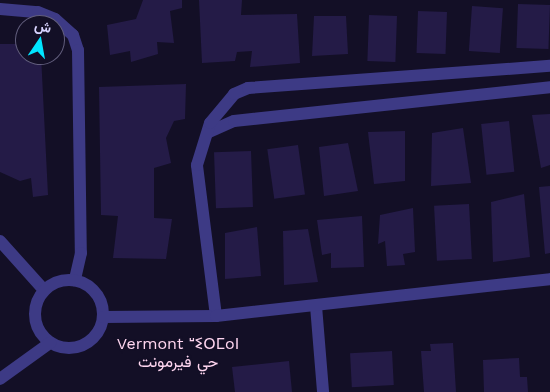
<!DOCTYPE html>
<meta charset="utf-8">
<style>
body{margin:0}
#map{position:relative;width:550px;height:392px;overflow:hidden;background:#130f26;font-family:"Work Sans",Vazirmatn,"Noto Sans Tifinagh",sans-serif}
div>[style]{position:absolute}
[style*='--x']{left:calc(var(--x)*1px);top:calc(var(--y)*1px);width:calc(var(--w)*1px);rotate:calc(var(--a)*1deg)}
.building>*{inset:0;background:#241b47;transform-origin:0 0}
.street>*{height:12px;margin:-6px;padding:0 6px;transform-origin:6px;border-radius:6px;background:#3d3a85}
.street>.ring{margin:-6px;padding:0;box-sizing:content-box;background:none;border:12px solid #3d3a85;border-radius:50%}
span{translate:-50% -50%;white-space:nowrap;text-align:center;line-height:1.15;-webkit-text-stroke:4px #130f26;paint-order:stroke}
.neighbourhood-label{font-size:16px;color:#ffd6f0}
.north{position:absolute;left:15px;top:15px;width:50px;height:50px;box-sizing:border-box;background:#130f26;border:1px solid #625e7d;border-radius:50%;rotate:12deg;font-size:14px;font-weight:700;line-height:20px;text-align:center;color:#d9d4ff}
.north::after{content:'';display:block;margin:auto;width:18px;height:22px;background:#00e5ff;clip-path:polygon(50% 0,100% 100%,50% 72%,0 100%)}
</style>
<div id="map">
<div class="building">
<div style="clip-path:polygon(143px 0,182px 0,182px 8px,170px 11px,174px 43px,157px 42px,158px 54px,131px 62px,130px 51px,110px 55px,107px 25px,136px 19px)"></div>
<div style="clip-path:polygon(199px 0,242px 0,241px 15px,297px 14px,300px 63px,250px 67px,252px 51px,237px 52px,235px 61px,202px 63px)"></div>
<div style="left:518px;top:4px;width:32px;height:44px;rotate:2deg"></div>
<div style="left:472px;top:6px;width:31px;height:45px;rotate:4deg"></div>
<div style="left:418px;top:11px;width:29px;height:42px;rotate:2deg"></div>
<div style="left:369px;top:15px;width:28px;height:46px;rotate:2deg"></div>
<div style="clip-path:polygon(314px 16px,346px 16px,348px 54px,312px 56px)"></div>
<div style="clip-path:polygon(0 44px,25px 44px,25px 55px,41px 55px,48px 195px,33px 197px,31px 178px,20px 181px,0 172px)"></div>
<div style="clip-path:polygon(186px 84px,185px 119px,174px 121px,166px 138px,171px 163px,154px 168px,154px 218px,172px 219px,166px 259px,113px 258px,118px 216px,101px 215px,99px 87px)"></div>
<div style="clip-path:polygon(550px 114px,550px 165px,541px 168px,532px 115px)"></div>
<div style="left:509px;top:121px;width:51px;height:28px;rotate:84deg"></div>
<div style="clip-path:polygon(463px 128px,471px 183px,431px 186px,432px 133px)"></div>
<div style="clip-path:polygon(405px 131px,405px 181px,374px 184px,368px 132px)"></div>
<div style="clip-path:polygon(348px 143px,358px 191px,324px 196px,319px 147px)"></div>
<div style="left:298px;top:145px;width:50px;height:31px;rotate:82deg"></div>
<div style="left:251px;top:151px;width:56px;height:37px;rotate:88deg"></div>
<div style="clip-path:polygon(550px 186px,550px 253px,545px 254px,539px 187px)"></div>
<div style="clip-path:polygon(524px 194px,530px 257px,493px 262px,491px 202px)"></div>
<div style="left:469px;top:204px;width:55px;height:35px;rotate:87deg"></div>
<div style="clip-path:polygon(413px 208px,415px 252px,403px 254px,405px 265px,387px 266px,385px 241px,378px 244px,380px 215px)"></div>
<div style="clip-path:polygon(362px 216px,364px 267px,331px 268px,331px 253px,322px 255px,317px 220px)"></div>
<div style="clip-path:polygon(257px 227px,261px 276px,225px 279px,225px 233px)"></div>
<div style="clip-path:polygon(308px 229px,318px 282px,284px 285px,283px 231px)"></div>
<div style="clip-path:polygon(453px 343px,456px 392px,424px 392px,421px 351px,431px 351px,430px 344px)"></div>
<div style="left:392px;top:351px;width:34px;height:42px;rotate:87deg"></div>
<div style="clip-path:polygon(519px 358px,520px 377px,527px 377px,528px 392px,484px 392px,483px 360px)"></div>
<div style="clip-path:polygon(289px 361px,292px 392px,235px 392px,232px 367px)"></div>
</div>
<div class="street">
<div style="--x:0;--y:9;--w:38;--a:5"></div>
<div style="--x:38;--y:12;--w:18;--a:22"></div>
<div style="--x:55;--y:19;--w:24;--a:42"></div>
<div style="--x:73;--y:35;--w:16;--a:72"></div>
<div style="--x:78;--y:50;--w:203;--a:89.2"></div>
<div style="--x:81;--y:253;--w:28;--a:103"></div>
<div style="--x:209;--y:132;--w:27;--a:-24"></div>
<div style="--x:234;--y:121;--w:318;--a:-6.1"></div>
<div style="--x:0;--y:241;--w:66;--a:48.1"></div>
<div class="ring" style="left:35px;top:280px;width:56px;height:56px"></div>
<div style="--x:316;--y:306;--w:86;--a:85.3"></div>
<div style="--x:216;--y:316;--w:152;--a:-97.2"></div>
<div style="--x:197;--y:165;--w:44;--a:-72.8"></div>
<div style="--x:210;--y:123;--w:38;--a:-50"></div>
<div style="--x:234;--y:94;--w:15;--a:-23"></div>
<div style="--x:248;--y:88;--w:303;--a:-4.2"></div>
<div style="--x:103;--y:317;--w:113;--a:-0.5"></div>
<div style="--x:216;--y:316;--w:336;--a:-6.3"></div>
<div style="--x:0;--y:379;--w:62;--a:-35.8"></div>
</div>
<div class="neighbourhood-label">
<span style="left:178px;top:353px">Vermont ⵯⵉⵔⵎoⵏ<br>حي فيرمونت</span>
</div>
<div class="north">ش</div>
</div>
